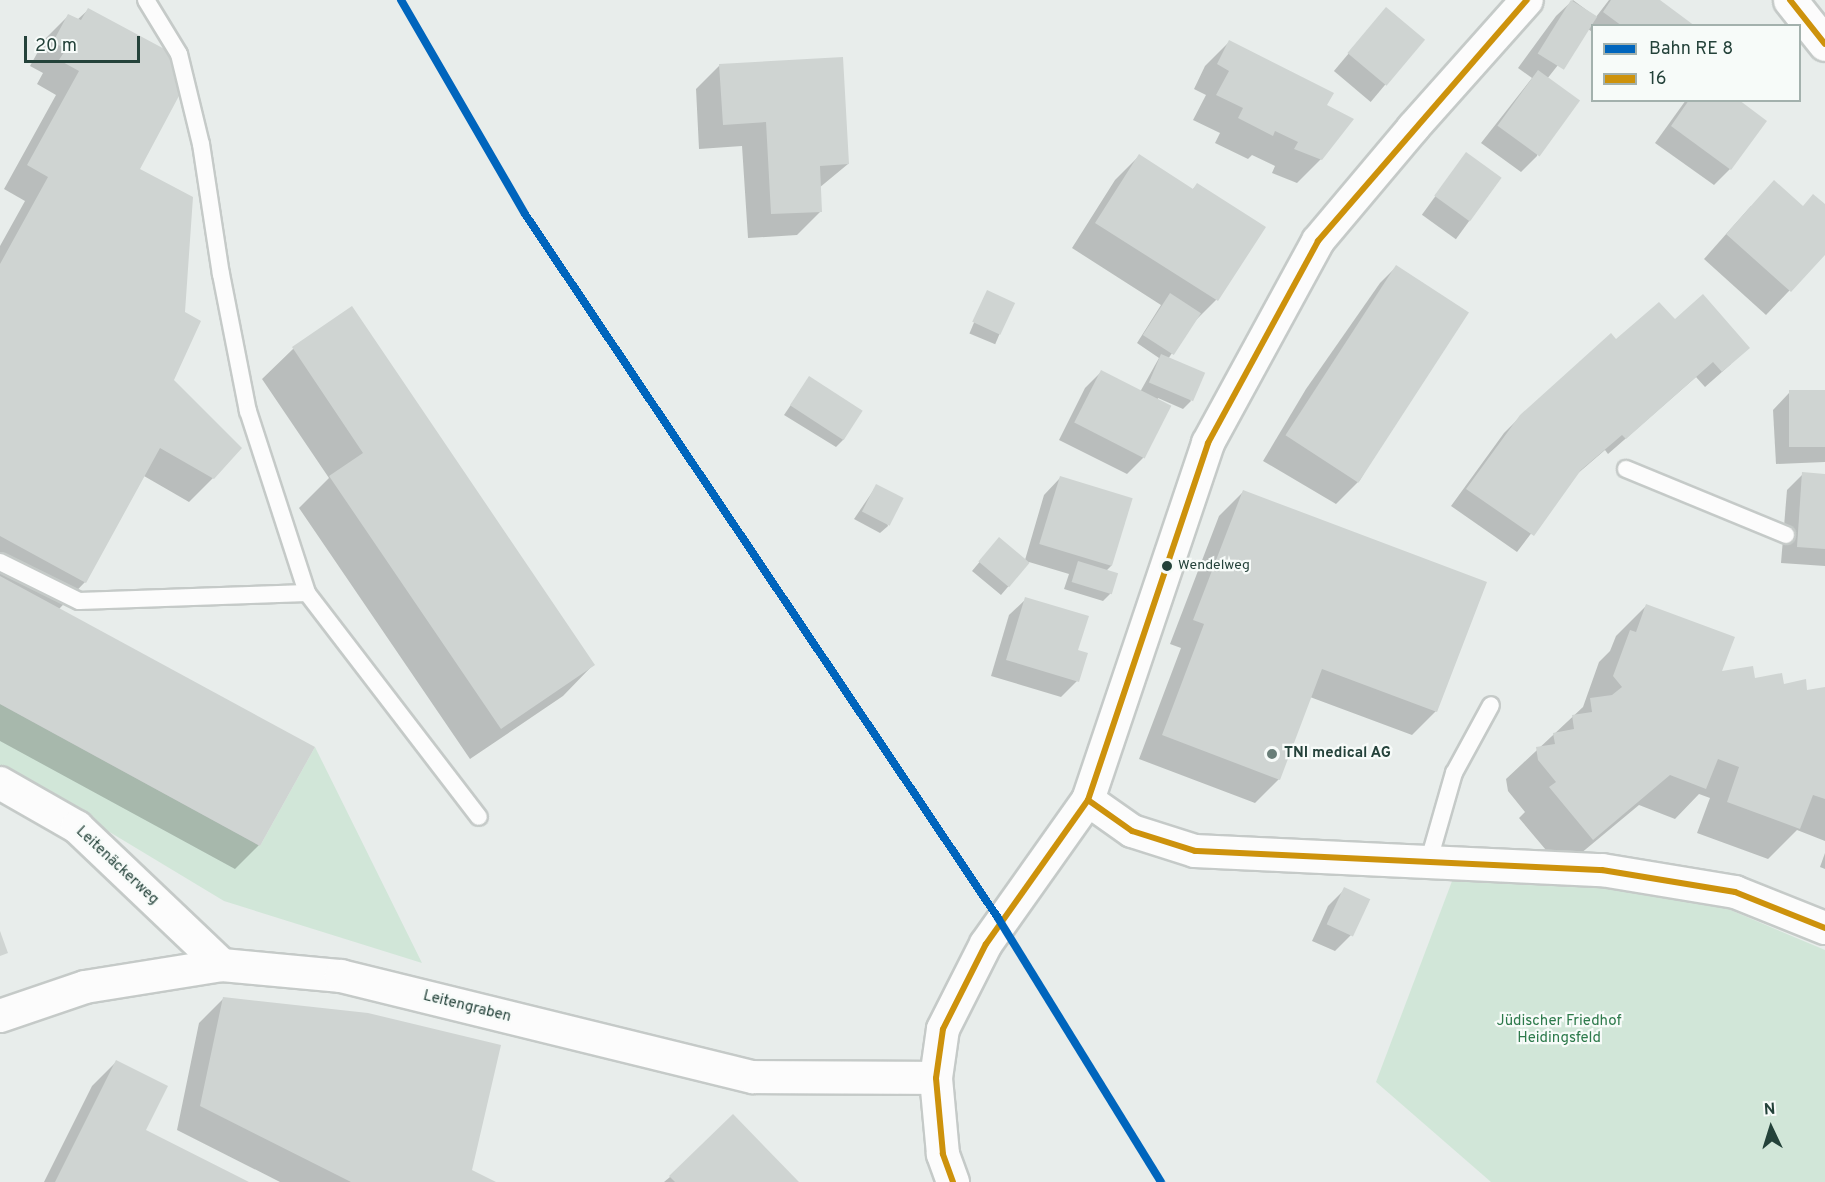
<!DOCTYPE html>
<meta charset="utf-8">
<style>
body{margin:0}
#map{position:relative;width:1825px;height:1182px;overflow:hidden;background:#e8edeb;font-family:Overpass,sans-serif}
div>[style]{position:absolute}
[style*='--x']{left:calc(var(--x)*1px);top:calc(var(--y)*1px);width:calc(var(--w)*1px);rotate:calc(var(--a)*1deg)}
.green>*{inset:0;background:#d1e6d8}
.shadow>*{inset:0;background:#0003;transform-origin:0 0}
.building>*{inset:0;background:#cfd4d2;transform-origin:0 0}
.roads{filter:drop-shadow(2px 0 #c5cac8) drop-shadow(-2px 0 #c5cac8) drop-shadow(0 2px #c5cac8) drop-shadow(0 -2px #c5cac8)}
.lane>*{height:16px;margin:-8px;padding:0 8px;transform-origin:8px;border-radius:8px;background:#fcfcfc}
.street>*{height:32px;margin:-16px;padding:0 16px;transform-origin:16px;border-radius:16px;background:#fcfcfc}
.secondary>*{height:33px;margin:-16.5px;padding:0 16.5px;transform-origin:16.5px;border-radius:16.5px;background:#fcfcfc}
.bus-1>*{height:6px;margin:-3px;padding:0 3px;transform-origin:3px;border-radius:3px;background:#cd920c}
.rail-1>*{height:8px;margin:-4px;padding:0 4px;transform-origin:4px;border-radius:4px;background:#0065bd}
.dots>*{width:16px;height:16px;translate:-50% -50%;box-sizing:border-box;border:3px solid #f7fbf9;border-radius:50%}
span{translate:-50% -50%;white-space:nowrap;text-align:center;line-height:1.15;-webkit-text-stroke:4.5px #f7fbf9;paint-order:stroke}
.bus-label{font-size:14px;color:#24423a}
.left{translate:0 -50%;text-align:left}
.poi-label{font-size:15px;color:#24423a;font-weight:700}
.street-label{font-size:15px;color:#24423a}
.park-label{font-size:15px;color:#2d7a4b}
.legend{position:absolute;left:1591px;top:24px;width:210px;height:78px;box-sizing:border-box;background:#f7fbf9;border:2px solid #a3b1ad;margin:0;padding:8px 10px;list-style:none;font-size:18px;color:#24423a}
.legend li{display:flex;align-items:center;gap:12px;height:30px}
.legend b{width:30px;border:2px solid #a3b1ad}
.north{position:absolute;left:1741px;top:1098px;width:60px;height:60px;-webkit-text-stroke:4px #f7fbf9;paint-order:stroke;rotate:356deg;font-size:16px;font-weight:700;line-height:24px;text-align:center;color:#24423a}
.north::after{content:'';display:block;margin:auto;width:21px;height:27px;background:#24423a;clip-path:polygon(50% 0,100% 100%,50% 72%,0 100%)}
.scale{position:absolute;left:24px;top:36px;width:116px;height:27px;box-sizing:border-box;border:3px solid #24423a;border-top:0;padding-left:8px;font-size:18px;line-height:21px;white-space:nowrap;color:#24423a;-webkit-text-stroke:4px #f7fbf9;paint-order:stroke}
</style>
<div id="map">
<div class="green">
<div style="clip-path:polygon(0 704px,260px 846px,315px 747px,422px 963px,224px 901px,0 766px)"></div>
<div style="clip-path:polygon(1457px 868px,1602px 878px,1728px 909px,1825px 950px,1825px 1182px,1491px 1182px,1376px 1082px)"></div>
</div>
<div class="shadow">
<div style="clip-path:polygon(1573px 0,1596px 17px,1609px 0,1658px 0,1693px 26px,1592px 26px,1592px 32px,1587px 28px,1547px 79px,1537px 156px,1521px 172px,1481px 143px,1532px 78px,1518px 68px,1556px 16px)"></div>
<div style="left:1386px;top:9px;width:48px;height:81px;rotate:40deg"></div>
<div style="clip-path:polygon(88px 10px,134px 176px,172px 381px,213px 478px,189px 502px,144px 476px,85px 582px,59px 609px,259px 845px,235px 869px,0 741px,0 246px,25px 201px,4px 189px,56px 95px,37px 84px,43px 73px,30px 66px,45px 39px,69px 15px,77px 20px)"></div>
<div style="clip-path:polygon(1229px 42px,1325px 106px,1321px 159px,1297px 183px,1272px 173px,1275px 166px,1252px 155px,1248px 159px,1215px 143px,1220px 133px,1193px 120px,1206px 95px,1194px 89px,1205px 66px)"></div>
<div style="clip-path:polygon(720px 65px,848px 164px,819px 188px,821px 211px,797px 235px,748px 238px,742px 146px,699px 149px,696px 89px)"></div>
<div style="clip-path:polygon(1686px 100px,1737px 100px,1730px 169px,1714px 185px,1655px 143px)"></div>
<div style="left:1466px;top:154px;width:42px;height:75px;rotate:36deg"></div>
<div style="clip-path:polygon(1139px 156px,1192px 190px,1197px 185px,1263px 227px,1216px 300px,1192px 324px,1168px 359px,1191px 401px,1183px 409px,1158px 398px,1143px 458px,1127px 474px,1059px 440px,1085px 388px,1101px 372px,1140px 392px,1159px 358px,1137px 343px,1161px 305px,1072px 248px,1115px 180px)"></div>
<div style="clip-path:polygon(1751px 206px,1825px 206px,1825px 253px,1766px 315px,1704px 259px)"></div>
<div style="clip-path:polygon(1396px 267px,1403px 407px,1360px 480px,1336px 504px,1263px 461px,1306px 389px,1380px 283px)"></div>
<div style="left:987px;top:292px;width:28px;height:45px;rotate:23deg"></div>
<div style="clip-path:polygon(352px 308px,593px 665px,563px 696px,470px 759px,299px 508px,329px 478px,262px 379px,293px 349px)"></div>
<div style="clip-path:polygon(1675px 321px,1731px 364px,1705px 387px,1696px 377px,1608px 454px,1605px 450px,1576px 475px,1517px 552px,1451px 506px,1504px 433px,1521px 416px)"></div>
<div style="clip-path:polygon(809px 378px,844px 439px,836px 447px,784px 415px)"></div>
<div style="clip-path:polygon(1825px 392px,1825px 462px,1776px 464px,1773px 410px,1789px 393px)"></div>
<div style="clip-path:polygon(1803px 474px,1825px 476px,1825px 566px,1781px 563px,1787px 490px)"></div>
<div style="clip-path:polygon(1060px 478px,1131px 500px,1111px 566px,1106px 571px,1111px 593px,1103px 601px,1064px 589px,1069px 574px,1029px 562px,1001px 595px,972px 571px,992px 547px,1025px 560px,1044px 495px)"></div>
<div style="clip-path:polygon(877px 485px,888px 526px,880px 533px,854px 519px)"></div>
<div style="clip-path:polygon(1243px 492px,1436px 711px,1412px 735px,1310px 697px,1279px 779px,1255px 803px,1139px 759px,1181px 648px,1170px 644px,1219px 516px)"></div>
<div style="clip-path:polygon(1026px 599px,1077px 651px,1077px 681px,1061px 697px,991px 676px,1009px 615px)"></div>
<div style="clip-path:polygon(1646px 606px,1720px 673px,1806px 691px,1825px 688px,1825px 841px,1797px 830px,1768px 859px,1697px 833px,1710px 798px,1699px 794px,1675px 819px,1639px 805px,1562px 869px,1519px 818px,1525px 812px,1508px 791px,1506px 779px,1583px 707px,1599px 662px,1610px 651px,1616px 636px)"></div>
<div style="clip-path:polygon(1825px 853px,1825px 869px,1820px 867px)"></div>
<div style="clip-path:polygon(1345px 889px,1351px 935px,1335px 951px,1312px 941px,1328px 906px)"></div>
<div style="clip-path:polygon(223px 999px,470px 1171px,493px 1182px,280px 1182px,177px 1130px,199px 1023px)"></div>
<div style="clip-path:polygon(116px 1062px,141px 1136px,245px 1182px,44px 1182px,92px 1086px)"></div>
<div style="clip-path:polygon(670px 1177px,797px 1182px,664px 1182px)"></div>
</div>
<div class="building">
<div style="left:1571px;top:0;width:31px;height:63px;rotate:32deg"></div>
<div style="clip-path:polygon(1611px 0,1660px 0,1695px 26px,1622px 26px,1603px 12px)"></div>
<div style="left:1386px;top:7px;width:51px;height:60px;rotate:40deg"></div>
<div style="clip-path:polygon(88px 8px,170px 52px,180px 94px,140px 169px,193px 197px,185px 312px,201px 321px,174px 380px,242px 448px,214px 479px,160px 448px,86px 583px,0 536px,0 264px,48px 177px,27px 165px,79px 71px,59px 60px,66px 49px,53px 42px,68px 14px,81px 20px)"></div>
<div style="clip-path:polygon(1229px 40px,1334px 93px,1327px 105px,1354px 119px,1322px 160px,1294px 149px,1298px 142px,1275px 131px,1273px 136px,1238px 118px,1243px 108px,1216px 95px,1229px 71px,1217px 64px)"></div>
<div style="clip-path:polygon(843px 57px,849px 164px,820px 166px,822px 212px,771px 214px,766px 122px,723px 125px,719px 64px)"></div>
<div style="left:1538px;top:70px;width:52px;height:69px;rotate:36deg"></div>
<div style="clip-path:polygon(1689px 100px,1739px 100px,1767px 121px,1731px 170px,1671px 126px)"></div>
<div style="left:1466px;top:152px;width:44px;height:54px;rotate:36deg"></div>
<div style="clip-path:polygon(1139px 154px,1193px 189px,1197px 183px,1266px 227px,1218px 301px,1095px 223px)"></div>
<div style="clip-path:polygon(1774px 180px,1803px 206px,1813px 194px,1825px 204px,1825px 255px,1791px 292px,1726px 234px)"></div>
<div style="left:1396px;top:265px;width:87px;height:203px;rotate:33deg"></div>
<div style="left:987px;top:290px;width:31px;height:35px;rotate:25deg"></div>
<div style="left:1170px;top:293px;width:37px;height:50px;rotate:33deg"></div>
<div style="clip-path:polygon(1703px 294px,1750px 348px,1722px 372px,1713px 362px,1626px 439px,1622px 435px,1581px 470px,1534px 536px,1466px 489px,1520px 415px,1611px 333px,1616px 339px,1659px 302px,1675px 319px)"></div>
<div style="clip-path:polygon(352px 306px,595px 665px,501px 729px,329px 476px,363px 453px,292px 347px)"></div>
<div style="left:1161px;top:354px;width:48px;height:31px;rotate:23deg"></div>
<div style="left:1101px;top:370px;width:79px;height:59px;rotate:27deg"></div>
<div style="left:809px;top:376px;width:64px;height:35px;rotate:33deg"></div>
<div style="left:1825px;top:390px;width:57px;height:36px;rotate:90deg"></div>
<div style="clip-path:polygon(1802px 472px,1825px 474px,1825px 549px,1797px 547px)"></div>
<div style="left:1060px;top:476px;width:76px;height:71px;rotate:17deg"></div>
<div style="left:876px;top:484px;width:31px;height:31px;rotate:27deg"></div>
<div style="clip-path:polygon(1243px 490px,1487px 582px,1437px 712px,1322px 669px,1280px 780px,1162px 735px,1204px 624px,1193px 620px)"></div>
<div style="left:999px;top:537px;width:40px;height:32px;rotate:40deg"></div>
<div style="left:1078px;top:561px;width:42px;height:22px;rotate:17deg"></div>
<div style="clip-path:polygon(0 576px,315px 747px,260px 846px,0 704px)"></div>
<div style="clip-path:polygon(1025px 597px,1089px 616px,1078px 650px,1088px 653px,1079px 682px,1006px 660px)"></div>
<div style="clip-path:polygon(1646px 604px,1735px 637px,1722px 671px,1753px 666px,1755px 678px,1782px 673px,1784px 684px,1806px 679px,1807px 690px,1825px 687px,1825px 799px,1813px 795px,1800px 829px,1727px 802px,1739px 767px,1718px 759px,1706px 789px,1670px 775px,1593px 840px,1549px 787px,1556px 782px,1538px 760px,1536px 747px,1555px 744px,1553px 733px,1574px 729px,1572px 715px,1592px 712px,1590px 698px,1612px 695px,1622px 687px,1613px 676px,1630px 630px,1636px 632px)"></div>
<div style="left:1344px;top:887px;width:29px;height:41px;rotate:25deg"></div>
<div style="clip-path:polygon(0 931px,8px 953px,0 956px)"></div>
<div style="clip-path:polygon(223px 997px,368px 1013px,501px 1045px,472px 1170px,496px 1182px,351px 1182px,200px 1106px)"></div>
<div style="clip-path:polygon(116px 1060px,168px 1086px,146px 1130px,249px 1182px,55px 1182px)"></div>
<div style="clip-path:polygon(733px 1114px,799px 1182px,675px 1182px,669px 1176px)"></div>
</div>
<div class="roads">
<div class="lane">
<div style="--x:146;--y:0;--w:63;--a:58.6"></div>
<div style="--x:179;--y:54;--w:93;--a:76.3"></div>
<div style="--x:201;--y:144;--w:132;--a:81.3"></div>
<div style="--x:221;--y:274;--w:140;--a:78.9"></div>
<div style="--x:248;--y:411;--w:191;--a:72"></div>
<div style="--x:307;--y:593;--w:282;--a:52.5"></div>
<div style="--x:1626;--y:469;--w:173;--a:22.4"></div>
<div style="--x:0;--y:562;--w:88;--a:26.3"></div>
<div style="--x:79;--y:601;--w:228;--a:-2"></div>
<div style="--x:1429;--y:860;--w:91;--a:-74"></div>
<div style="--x:1454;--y:773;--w:77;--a:-61.4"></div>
</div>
<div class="street">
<div style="--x:0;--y:783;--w:89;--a:29.7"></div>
<div style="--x:77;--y:827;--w:200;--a:43.6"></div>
<div style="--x:1088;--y:800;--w:54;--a:35.2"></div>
<div style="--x:1132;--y:831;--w:66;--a:17.6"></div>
<div style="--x:1195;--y:851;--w:407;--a:2.7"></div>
<div style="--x:1602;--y:870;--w:135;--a:9.4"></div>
<div style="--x:1735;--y:892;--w:97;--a:21.8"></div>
<div style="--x:0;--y:1016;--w:90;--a:-18.8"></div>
<div style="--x:85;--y:987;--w:139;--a:-9.1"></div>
<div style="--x:222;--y:965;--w:120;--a:5.3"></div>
<div style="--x:341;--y:976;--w:424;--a:13.8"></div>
<div style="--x:753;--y:1077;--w:183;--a:0.3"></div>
<div style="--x:953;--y:1182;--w:30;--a:-110"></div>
<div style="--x:943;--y:1154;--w:76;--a:-95.3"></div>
<div style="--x:936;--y:1078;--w:49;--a:-81.9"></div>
<div style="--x:943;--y:1029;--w:95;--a:-63.2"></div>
<div style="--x:986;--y:944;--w:176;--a:-54.7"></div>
<div style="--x:1088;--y:800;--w:377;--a:-71.4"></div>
<div style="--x:1208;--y:443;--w:230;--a:-61.4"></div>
<div style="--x:1318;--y:241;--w:148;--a:-49.9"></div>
<div style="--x:1413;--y:128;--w:171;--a:-48.3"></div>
</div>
<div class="secondary">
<div style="--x:1790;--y:0;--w:56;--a:51.5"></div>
</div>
</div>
<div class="bus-1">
<div style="--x:1790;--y:0;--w:56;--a:51.5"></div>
<div style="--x:1088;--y:800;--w:54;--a:35.2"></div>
<div style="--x:1132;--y:831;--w:66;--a:17.6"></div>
<div style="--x:1195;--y:851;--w:407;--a:2.7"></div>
<div style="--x:1602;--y:870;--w:135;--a:9.4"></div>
<div style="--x:1735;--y:892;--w:97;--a:21.8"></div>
<div style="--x:953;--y:1182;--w:30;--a:-110"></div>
<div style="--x:943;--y:1154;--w:76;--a:-95.3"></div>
<div style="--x:936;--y:1078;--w:49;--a:-81.9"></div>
<div style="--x:943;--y:1029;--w:95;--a:-63.2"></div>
<div style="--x:986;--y:944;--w:176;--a:-54.7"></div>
<div style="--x:1088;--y:800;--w:377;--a:-71.4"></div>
<div style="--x:1208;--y:443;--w:230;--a:-61.4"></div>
<div style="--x:1318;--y:241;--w:319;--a:-49.1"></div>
</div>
<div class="rail-1">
<div style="--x:401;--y:0;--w:247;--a:59.9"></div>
<div style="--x:525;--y:214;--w:848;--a:56.1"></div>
<div style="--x:998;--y:918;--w:310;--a:58.3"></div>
</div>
<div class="dots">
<div style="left:1167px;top:566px;background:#24423a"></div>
<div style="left:1272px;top:754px;background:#697e78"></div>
</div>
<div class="bus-label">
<span class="left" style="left:1178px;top:566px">Wendelweg</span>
</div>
<div class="poi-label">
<span class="left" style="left:1284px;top:754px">TNI medical AG</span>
</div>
<div class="street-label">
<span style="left:117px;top:866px;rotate:43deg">Leitenäckerweg</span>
<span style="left:467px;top:1007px;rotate:14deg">Leitengraben</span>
</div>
<div class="park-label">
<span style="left:1559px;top:1030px">Jüdischer Friedhof<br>Heidingsfeld</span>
</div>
<ul class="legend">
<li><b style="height:8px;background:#0065bd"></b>Bahn RE 8</li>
<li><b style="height:8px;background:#cd920c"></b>16</li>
</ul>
<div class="north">N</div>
<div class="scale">20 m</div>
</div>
